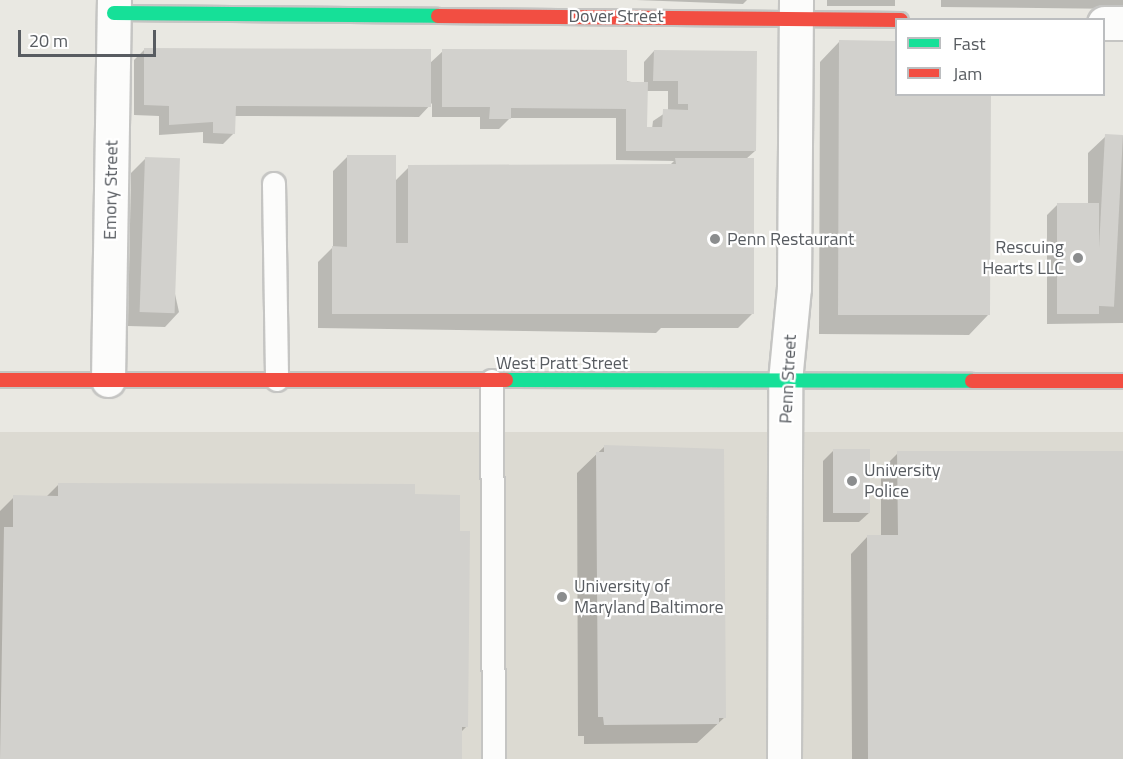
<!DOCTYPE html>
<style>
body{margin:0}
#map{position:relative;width:1123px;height:759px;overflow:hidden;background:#e9e8e2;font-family:"Titillium Web",sans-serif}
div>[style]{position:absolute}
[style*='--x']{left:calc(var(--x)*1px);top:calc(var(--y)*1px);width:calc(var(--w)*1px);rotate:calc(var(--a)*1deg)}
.education>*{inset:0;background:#dcdad2;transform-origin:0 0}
.shadow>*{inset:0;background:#0003;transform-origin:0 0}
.building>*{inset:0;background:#d2d1cd;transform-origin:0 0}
.roads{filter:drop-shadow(2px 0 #c5c5c3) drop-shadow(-2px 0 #c5c5c3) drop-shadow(0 2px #c5c5c3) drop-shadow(0 -2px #c5c5c3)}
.lane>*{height:22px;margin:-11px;padding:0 11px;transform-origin:11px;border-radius:11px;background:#fcfcfb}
.street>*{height:33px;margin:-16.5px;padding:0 16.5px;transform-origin:16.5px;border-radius:16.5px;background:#fcfcfb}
.fast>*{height:14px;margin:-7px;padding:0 7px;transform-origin:7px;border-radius:7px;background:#16e098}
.jam>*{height:14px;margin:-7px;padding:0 7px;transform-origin:7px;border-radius:7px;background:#f24e42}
.dots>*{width:16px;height:16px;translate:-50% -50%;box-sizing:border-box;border:3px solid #fff;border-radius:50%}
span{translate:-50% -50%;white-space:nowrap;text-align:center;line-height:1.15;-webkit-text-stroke:4.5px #fff;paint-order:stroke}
.street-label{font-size:18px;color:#585c61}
.poi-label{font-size:18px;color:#585c61}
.left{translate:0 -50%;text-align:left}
.right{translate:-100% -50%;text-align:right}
.legend{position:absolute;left:895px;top:18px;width:210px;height:78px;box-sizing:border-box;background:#fff;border:2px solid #bcbec0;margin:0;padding:8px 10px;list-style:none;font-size:18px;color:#585c61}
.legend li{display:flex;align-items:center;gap:12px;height:30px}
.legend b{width:30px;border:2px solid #bcbec0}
.scale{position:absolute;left:18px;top:30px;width:138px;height:27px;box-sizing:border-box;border:3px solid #585c61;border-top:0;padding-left:8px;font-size:18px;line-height:21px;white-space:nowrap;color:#585c61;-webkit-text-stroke:4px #fff;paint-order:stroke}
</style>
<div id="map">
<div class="education">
<div style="left:0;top:432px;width:1123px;height:327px"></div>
</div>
<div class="shadow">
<div style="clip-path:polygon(636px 0,747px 0,743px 4px)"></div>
<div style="left:827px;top:0;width:68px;height:6px"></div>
<div style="clip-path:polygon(941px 0,1123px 0,1123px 9px,941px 7px)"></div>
<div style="clip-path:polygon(839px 42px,896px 42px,896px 94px,988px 315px,969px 335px,819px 334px,820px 62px)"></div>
<div style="clip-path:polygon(evenodd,144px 50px,429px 64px,443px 51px,644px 84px,644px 62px,654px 51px,755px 151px,746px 159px,752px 314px,738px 328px,661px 328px,656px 333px,318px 328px,318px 262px,333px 247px,333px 171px,348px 156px,395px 181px,409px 167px,670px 165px,674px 161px,616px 160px,616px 118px,510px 118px,499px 129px,480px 129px,480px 117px,432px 117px,432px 103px,419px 117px,234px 116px,234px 133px,223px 144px,203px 143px,203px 132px,159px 135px,159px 116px,134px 115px,134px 60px,144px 50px,646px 91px,668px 91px,668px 111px,653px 121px,652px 129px,646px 129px,646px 91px)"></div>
<div style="clip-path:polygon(1106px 136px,1123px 136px,1123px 323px,1047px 324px,1047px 215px,1058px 204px,1088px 204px,1088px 153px)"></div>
<div style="clip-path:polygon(145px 159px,179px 312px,165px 327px,128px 326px,131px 173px)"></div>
<div style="clip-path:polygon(605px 446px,725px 717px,697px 743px,584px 744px,584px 736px,578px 736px,577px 473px)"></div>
<div style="clip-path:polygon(833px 451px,870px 512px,859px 522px,823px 522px,823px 461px)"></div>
<div style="clip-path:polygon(1123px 452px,1123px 759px,852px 759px,851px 554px,868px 536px,881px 536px,881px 470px,898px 453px)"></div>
<div style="clip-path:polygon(59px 484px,467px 726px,461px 732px,461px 759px,0 759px,0 511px,14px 497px,46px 497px)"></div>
</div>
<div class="building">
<div style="clip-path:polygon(839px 40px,896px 41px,896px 94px,991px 94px,990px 315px,838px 315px)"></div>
<div style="clip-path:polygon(144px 48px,431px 49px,431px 107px,236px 106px,235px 134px,213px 133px,213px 122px,169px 125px,169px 106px,144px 105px)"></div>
<div style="clip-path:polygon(442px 49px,627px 50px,627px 82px,648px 82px,647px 127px,662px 127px,663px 109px,688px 110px,688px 104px,678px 104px,678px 81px,653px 81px,654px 50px,757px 51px,756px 151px,626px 151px,626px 109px,511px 108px,511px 119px,489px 119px,490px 107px,442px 107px)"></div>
<div style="left:1105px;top:134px;width:18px;height:172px;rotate:3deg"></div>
<div style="clip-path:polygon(347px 155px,396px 155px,396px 243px,408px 243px,408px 165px,676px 164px,675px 158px,754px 158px,754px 314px,332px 314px,332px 246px,347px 247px)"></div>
<div style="left:145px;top:157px;width:35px;height:155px;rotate:2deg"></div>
<div style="left:1057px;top:203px;width:42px;height:111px"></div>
<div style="clip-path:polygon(604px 445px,724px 449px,726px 718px,719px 718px,719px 724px,604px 725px,603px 717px,598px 717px,596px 452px,604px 452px)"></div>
<div style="left:833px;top:449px;width:37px;height:64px"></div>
<div style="clip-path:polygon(897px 451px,1123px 451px,1123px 759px,868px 759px,867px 535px,898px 535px)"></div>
<div style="clip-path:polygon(58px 483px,415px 484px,415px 494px,460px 495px,460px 531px,470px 531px,468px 727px,462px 727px,462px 759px,0 759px,4px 527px,13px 527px,13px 495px,58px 496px)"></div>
</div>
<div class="roads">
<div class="lane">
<div style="--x:274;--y:184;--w:196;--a:89.1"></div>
<div style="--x:492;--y:381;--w:378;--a:89.7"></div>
</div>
<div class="street">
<div style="--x:1104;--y:23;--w:19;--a:0"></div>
<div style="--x:108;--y:380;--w:380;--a:-89.1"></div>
<div style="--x:784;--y:759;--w:378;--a:-89.8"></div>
<div style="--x:785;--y:381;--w:93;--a:-84.5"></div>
<div style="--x:794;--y:288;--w:288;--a:-89.6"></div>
</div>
<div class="fast">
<div style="--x:114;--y:13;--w:324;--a:0.5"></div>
<div style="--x:506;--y:380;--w:466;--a:0.1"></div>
</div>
<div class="jam">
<div style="--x:438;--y:16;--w:463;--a:0.5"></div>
<div style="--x:0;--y:380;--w:506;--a:0"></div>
<div style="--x:972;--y:381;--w:151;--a:0"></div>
</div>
</div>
<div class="dots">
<div style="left:715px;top:239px;background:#8b8d8e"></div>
<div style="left:1078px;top:258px;background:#8b8d8e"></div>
<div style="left:852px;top:481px;background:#8b8d8e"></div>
<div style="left:562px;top:597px;background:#8b8d8e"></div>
</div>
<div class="street-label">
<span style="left:616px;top:16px">Dover Street</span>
<span style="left:111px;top:190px;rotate:-89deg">Emory Street</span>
<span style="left:562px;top:363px">West Pratt Street</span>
<span style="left:788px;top:379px;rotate:-87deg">Penn Street</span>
</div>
<div class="poi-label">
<span class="left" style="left:727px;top:239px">Penn Restaurant</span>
<span class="right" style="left:1064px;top:258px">Rescuing<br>Hearts LLC</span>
<span class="left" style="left:864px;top:481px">University<br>Police</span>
<span class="left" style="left:574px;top:597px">University of<br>Maryland Baltimore</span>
</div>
<ul class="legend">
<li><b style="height:8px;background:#16e098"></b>Fast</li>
<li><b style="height:8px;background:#f24e42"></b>Jam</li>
</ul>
<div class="scale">20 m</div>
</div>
